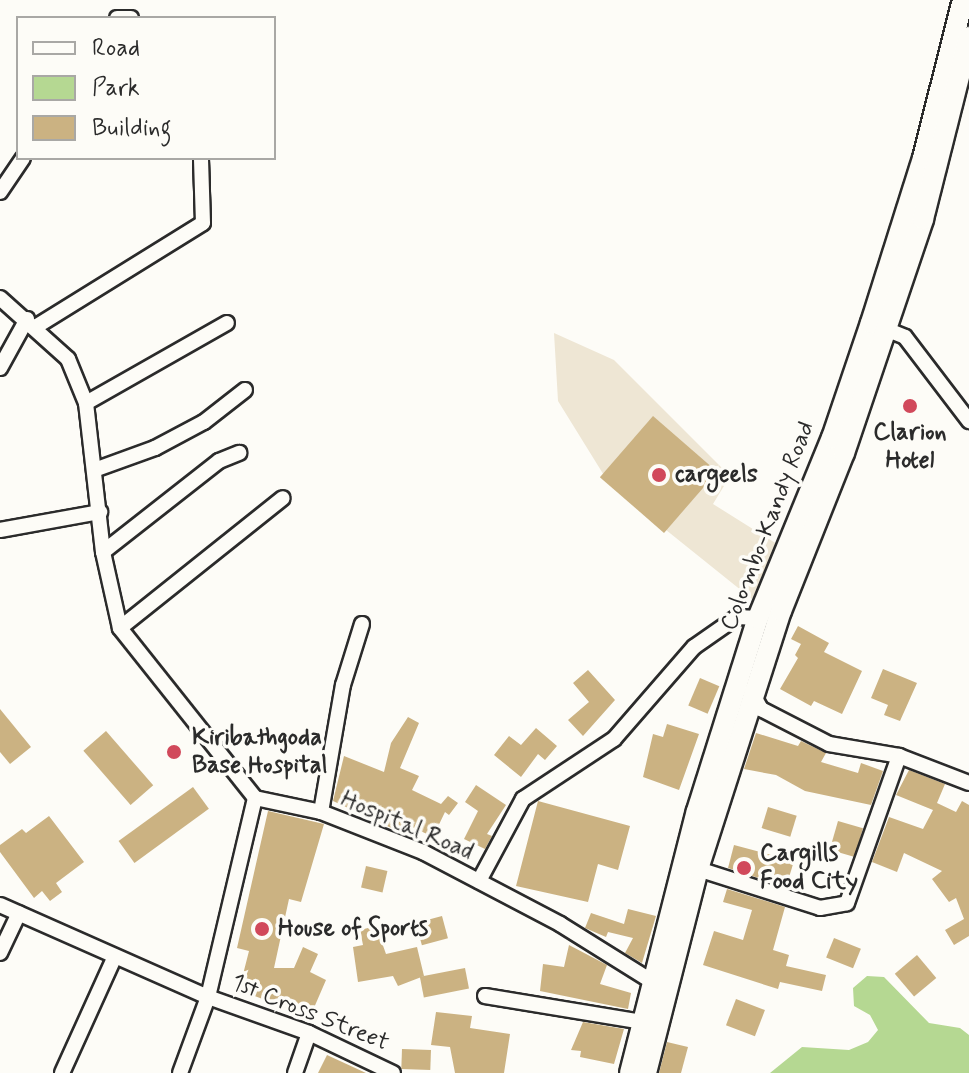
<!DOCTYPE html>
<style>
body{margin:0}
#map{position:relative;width:969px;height:1073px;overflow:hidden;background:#fdfcf7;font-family:Mynerve,sans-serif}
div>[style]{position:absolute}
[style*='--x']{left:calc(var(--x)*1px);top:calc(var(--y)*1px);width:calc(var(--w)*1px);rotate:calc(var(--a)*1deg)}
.built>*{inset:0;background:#eee6d4}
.green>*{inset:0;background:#b5d892}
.building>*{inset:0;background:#cbb282;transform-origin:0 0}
.roads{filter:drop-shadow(2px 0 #2b2b2b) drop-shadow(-2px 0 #2b2b2b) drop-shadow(0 2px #2b2b2b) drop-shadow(0 -2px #2b2b2b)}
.minor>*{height:14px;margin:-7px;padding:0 7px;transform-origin:7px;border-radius:7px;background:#fdfcf7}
.highway>*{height:20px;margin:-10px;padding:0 10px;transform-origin:10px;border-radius:10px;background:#fdfcf7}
.dots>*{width:22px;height:22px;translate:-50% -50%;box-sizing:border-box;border:4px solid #fdfcf7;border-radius:50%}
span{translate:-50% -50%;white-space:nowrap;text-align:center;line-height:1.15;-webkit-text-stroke:7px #fdfcf7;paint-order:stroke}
.poi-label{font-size:24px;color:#2b2b2b;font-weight:700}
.left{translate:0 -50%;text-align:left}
.street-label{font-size:24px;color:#2b2b2b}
.legend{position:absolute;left:16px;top:16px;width:260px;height:144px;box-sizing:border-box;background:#fdfcf7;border:2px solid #a9a8a5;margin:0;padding:10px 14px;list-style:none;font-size:24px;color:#2b2b2b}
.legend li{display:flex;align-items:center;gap:16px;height:40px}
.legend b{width:40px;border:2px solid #a9a8a5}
</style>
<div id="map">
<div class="built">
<div style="clip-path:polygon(554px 333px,614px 360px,730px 476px,713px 504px,777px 544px,752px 599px,610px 485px,558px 401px)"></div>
</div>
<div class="green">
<div style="clip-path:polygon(867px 976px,884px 977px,929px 1023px,960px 1028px,969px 1035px,969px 1073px,770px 1073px,802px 1047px,849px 1050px,868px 1042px,878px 1030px,870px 1015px,854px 1006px,853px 988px)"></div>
</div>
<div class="building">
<div style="left:653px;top:416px;width:85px;height:81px;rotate:41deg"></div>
<div style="clip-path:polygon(798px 626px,829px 643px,824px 652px,862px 671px,842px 714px,814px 701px,811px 706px,780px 689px,798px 658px,795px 655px,801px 644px,791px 639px)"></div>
<div style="clip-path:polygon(883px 669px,917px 683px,900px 721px,884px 715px,888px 705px,871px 698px)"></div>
<div style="clip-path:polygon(588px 670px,615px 700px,583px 736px,568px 720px,589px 702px,573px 683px)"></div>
<div style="left:700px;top:678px;width:21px;height:30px;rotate:23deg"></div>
<div style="clip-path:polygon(0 709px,31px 747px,10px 764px,0 752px)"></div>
<div style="clip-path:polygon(408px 717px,419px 723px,400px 768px,419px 776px,412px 790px,441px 804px,448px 796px,458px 803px,449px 815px,445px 812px,433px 837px,404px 823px,400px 832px,333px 801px,344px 756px,384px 772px,391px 743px)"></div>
<div style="clip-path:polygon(667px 724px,699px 734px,679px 790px,643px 777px,653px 734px,663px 737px)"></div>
<div style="clip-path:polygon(536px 728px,557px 746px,545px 760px,538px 754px,521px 777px,494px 755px,509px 736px,521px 745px)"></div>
<div style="left:106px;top:731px;width:72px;height:30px;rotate:49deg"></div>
<div style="clip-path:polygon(756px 733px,798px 746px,801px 741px,826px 753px,821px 762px,858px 773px,861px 763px,883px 771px,871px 805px,805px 791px,776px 775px,744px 769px)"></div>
<div style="clip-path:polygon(909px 770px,945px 784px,937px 803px,956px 812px,962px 801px,969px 805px,969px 936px,954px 945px,945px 930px,964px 919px,956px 898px,949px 902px,932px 879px,942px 871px,904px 853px,897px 872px,872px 862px,889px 817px,923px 829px,933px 810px,896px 795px)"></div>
<div style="clip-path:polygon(476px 785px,506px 805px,487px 834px,492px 836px,485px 849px,464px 839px,478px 811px,465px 802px)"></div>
<div style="left:193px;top:787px;width:27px;height:92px;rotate:54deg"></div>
<div style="clip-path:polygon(538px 801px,630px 826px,618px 870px,598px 864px,588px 902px,516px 886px)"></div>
<div style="left:768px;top:807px;width:30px;height:22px;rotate:17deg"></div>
<div style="clip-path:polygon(268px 811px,324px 824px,301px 902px,289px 899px,274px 968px,294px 968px,303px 947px,318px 954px,310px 972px,326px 980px,310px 1017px,239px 990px,249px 951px,237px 948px)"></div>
<div style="clip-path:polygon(49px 816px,84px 862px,56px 883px,62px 892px,50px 901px,42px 891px,34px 898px,0 852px,0 845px,22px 829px,26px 833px)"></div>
<div style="left:838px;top:821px;width:26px;height:30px;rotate:16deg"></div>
<div style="clip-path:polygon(734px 845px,794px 861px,786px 887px,728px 868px)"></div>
<div style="left:366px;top:866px;width:22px;height:22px;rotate:13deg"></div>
<div style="clip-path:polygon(727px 889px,785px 907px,773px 950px,789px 955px,786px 966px,826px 975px,822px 991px,780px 982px,778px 989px,703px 965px,714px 931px,743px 940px,752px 910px,723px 902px)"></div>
<div style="clip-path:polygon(628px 909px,656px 916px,642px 963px,625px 953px,633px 938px,608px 932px,606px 937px,585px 928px,591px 913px,624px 924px)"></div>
<div style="left:442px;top:916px;width:23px;height:27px;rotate:75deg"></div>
<div style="clip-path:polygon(376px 926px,386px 954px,417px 947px,424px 976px,398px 986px,393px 976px,358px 982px,353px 947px,363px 945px,360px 930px)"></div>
<div style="left:834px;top:938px;width:29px;height:21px;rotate:22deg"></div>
<div style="clip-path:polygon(569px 945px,607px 965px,600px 984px,631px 993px,628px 1009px,540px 991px,543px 964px,564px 967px)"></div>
<div style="left:917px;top:955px;width:30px;height:29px;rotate:50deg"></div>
<div style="left:465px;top:968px;width:21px;height:46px;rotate:79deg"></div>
<div style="left:736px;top:999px;width:31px;height:28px;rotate:21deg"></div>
<div style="clip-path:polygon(436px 1012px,472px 1016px,470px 1028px,510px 1034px,504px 1073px,455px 1073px,450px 1047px,431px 1045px)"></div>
<div style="clip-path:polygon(583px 1022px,624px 1029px,614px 1064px,580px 1057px,581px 1051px,571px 1050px)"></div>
<div style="clip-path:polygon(667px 1042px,688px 1047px,681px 1073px,659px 1073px)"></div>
<div style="left:402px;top:1049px;width:29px;height:20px;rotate:2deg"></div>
<div style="clip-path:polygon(327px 1055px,366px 1073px,318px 1073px)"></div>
</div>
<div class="roads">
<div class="minor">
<div style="--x:117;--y:18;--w:14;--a:0"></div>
<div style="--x:0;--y:192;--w:41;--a:-55.9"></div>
<div style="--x:0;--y:298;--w:91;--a:41.9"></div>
<div style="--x:68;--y:359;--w:48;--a:67.8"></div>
<div style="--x:86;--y:403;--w:150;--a:83.5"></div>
<div style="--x:103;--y:552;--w:78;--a:77.4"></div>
<div style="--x:120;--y:628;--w:217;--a:51.5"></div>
<div style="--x:255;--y:798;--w:67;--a:12"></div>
<div style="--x:321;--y:812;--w:110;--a:21.4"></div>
<div style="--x:423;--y:852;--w:155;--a:27.7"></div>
<div style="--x:560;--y:924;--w:119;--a:32"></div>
<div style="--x:37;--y:326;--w:195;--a:-31.8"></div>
<div style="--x:203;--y:223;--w:63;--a:-91.8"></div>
<div style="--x:878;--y:326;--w:29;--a:22"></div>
<div style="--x:905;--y:337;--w:106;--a:52.7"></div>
<div style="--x:0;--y:368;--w:56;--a:-61.1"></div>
<div style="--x:86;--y:403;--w:162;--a:-29.6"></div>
<div style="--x:97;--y:469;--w:62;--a:-19.9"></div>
<div style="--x:155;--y:448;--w:55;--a:-28"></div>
<div style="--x:204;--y:422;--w:52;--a:-38"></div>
<div style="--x:0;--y:530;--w:102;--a:-10.2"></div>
<div style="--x:103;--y:552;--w:147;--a:-38.1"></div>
<div style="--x:219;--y:461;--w:22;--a:-22"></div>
<div style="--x:120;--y:628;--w:208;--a:-38.6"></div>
<div style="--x:751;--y:691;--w:21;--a:61"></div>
<div style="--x:761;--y:709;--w:76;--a:27.2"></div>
<div style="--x:829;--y:744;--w:71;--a:9.7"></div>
<div style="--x:899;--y:756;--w:75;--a:21.1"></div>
<div style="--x:255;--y:798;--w:204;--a:103.3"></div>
<div style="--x:208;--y:997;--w:107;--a:19.6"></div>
<div style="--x:309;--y:1033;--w:93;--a:25.5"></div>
<div style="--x:321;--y:812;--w:129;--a:-80.2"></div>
<div style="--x:343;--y:685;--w:64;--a:-72.7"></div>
<div style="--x:698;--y:869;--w:128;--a:17.7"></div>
<div style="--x:820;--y:908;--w:27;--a:-10"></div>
<div style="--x:847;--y:903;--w:156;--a:-70.5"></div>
<div style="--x:479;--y:881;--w:93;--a:-61.8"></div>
<div style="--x:523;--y:799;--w:109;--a:-33.4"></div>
<div style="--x:614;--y:739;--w:122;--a:-49"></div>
<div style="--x:694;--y:647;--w:52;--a:-34.9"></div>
<div style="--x:737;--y:617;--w:21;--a:3"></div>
<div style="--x:0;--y:905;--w:227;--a:23.9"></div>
<div style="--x:208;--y:997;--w:81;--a:110.2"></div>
<div style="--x:0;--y:953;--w:44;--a:-64.6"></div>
<div style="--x:485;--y:996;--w:159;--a:9.4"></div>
<div style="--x:62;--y:1073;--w:128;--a:-65.6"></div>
<div style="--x:295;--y:1073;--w:42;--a:-70.7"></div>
</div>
<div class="highway">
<div style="--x:630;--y:1073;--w:270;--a:-75.7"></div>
<div style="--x:697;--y:811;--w:202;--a:-72.5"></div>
<div style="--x:758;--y:618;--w:195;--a:-67.7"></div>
<div style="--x:832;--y:438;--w:121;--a:-71.3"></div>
<div style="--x:871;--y:323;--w:173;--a:-72.5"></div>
<div style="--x:923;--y:158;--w:163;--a:-75.8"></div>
<div style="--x:646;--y:1073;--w:211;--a:-75.7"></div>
<div style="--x:698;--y:869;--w:271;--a:-72.2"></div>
<div style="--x:781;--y:611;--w:170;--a:-68.3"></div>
<div style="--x:844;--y:453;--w:247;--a:-71.3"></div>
<div style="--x:923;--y:219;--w:188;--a:-75.8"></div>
</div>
</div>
<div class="dots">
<div style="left:910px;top:406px;background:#d1495b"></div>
<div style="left:659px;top:475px;background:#d1495b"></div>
<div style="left:174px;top:752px;background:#d1495b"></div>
<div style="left:744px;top:868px;background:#d1495b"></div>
<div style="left:262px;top:929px;background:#d1495b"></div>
</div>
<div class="poi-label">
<span style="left:910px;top:447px">Clarion<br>Hotel</span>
<span class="left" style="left:675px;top:475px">cargeels</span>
<span class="left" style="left:192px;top:752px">Kiribathgoda<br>Base Hospital</span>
<span class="left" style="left:760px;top:868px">Cargills<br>Food City</span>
<span class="left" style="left:278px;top:929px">House of Sports</span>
</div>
<div class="street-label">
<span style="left:768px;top:526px;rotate:-69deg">Colombo-Kandy Road</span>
<span style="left:407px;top:826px;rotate:23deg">Hospital Road</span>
<span style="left:310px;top:1013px;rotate:22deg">1st Cross Street</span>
</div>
<ul class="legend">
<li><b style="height:10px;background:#fdfcf7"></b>Road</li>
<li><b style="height:22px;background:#b5d892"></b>Park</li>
<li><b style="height:22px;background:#cbb282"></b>Building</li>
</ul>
</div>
